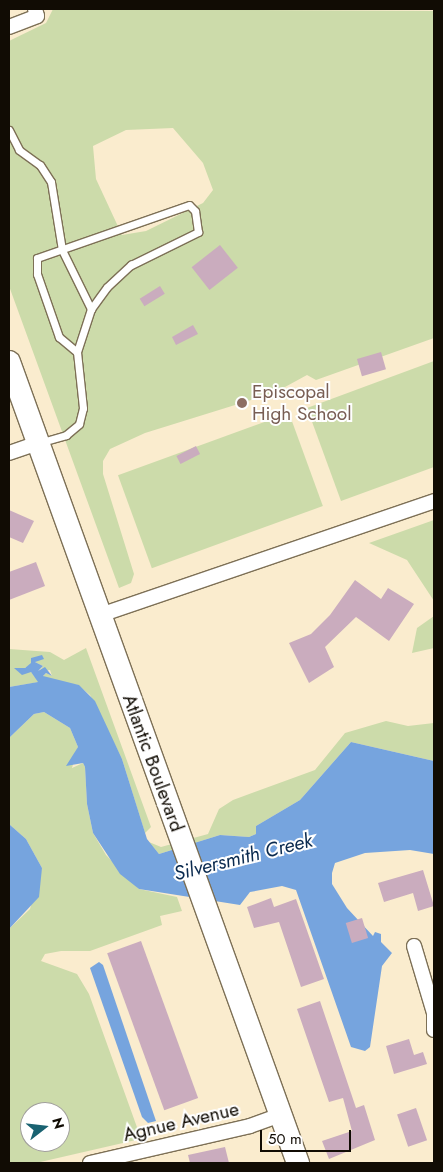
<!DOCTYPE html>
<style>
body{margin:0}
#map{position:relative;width:443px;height:1172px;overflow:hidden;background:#faecce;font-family:Jost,sans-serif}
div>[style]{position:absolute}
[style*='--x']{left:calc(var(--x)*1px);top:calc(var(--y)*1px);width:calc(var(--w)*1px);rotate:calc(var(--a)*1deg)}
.green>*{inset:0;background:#ccdbaa;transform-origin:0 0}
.water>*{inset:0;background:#76a4de}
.building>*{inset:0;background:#caacbe;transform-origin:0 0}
.roads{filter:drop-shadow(1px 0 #7d7056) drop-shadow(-1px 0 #7d7056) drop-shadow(0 1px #7d7056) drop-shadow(0 -1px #7d7056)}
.service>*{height:7px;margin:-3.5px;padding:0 3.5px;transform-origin:3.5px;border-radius:3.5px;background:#fff}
.minor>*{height:14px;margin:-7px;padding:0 7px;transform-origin:7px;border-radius:7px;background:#fff}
.primary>*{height:22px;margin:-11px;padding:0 11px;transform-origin:11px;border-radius:11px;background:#fff}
.dots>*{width:14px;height:14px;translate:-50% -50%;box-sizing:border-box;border:2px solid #fff;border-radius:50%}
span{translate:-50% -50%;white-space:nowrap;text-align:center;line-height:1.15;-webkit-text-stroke:4px #fff;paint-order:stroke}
.education-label{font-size:19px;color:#785e54}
.left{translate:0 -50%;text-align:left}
.street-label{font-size:19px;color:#110c04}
.water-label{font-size:20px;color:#0a2a4f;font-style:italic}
.frame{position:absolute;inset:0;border:10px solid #110c04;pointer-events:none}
.north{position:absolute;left:20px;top:1102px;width:50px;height:50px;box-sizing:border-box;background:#fff;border:1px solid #a09e9b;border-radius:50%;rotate:74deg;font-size:14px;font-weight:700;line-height:20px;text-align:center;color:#110c04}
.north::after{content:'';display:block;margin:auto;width:18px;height:22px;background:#196271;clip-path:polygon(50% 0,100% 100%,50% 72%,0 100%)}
.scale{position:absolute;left:260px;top:1130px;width:91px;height:22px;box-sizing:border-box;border:2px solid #110c04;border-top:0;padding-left:6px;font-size:15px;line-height:18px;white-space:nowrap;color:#110c04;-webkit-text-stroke:4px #fff;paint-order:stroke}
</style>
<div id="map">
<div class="green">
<div style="clip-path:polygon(evenodd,53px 9px,434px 11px,434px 338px,316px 380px,307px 375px,274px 393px,145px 433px,110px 449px,103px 461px,103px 474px,134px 574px,131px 583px,119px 588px,9px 286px,9px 41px,46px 23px,53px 9px,173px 128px,203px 163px,213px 190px,203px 203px,146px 231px,122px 235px,96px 179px,93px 146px,126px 130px,173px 128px)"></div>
<div style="clip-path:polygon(434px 361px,434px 467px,341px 501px,307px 408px)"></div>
<div style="left:289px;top:413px;width:99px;height:182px;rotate:70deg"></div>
<div style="clip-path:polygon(434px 520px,434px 601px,407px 560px,369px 543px)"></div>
<div style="clip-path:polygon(434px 616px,434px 648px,412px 653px,417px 628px)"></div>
<div style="clip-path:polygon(86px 648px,151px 827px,145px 833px,122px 759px,90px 695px,78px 685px,48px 680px,43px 676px,46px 673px,52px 676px,50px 670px,39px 672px,43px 666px,35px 662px,18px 672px,31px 672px,39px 682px,9px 687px,9px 649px,50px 652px,64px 660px)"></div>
<div style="clip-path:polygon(evenodd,44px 712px,70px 728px,78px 747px,72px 768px,83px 763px,85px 767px,87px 804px,93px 833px,106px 855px,139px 889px,177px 897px,182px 911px,160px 916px,162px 925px,90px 951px,61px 951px,45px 954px,41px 961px,77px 974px,89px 994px,138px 1130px,136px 1140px,36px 1163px,9px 1163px,9px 929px,30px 909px,42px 868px,26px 839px,9px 824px,9px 738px,34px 714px,44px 712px,30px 1112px,60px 1112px,60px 1142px,30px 1142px,30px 1112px)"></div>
<div style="clip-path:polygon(386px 721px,408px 726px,434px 723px,434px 761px,351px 742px,300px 800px,256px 826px,256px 834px,249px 837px,220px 835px,159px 854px,149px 842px,161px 847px,208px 834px,219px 809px,233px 800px,315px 770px,345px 733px)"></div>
</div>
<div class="water">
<div style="clip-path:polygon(42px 655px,44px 659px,35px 662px,43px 666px,38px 671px,45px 667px,52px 676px,46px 673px,43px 676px,79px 685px,95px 701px,122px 759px,147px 839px,159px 854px,220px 835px,249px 837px,256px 834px,256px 826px,300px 800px,351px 742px,434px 761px,434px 854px,410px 850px,365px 853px,335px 863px,332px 873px,332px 884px,347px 908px,373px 936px,375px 932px,381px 934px,381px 942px,392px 953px,382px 966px,370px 1047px,365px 1051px,351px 1047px,296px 890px,282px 886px,250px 892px,240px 905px,139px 889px,120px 874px,93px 833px,87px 804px,85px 767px,83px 763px,66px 766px,78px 747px,70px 728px,44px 712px,34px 714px,9px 738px,9px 687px,38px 682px,31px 672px,22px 675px,14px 668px,25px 668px,31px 663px,31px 658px)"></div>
<div style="clip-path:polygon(9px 824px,26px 839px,42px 868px,39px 897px,9px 929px)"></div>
<div style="clip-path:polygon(99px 962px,103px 965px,156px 1121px,148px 1123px,142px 1117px,90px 968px)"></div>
</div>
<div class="building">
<div style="left:220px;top:245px;width:29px;height:36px;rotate:52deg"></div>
<div style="left:160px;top:286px;width:9px;height:24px;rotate:58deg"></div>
<div style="clip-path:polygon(193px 325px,198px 334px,176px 345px,172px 337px)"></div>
<div style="left:381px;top:352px;width:18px;height:25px;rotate:74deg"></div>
<div style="left:196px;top:446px;width:9px;height:22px;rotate:63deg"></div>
<div style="clip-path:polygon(9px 510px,34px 521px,23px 543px,9px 537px)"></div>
<div style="clip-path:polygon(36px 562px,45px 586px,9px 600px,9px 572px)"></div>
<div style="clip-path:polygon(355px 580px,381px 599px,388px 588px,414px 604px,389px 641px,356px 617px,325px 647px,334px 667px,309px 683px,289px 643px,311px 634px,330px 615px)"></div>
<div style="clip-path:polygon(423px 870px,434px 906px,418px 911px,413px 893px,384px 902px,378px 883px)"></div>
<div style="clip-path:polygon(271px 898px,274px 907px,296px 899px,324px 979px,301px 987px,279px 922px,254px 928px,247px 907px)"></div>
<div style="left:362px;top:918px;width:21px;height:17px;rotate:73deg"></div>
<div style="left:141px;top:941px;width:167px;height:36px;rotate:70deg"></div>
<div style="clip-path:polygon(320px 1001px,356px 1108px,364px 1105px,375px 1140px,329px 1159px,322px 1141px,352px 1131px,343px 1098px,329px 1102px,297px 1009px)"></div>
<div style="clip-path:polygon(409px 1039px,414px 1055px,423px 1052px,427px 1064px,394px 1074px,386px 1046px)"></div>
<div style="left:416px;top:1108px;width:34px;height:20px;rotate:71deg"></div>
<div style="clip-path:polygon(225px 1147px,229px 1163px,190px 1163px,188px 1155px)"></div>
</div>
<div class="roads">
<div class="service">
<div style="--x:9;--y:130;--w:22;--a:63"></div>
<div style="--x:19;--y:150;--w:26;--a:36"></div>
<div style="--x:40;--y:165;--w:20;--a:57"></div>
<div style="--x:51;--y:182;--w:69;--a:80.8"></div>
<div style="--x:62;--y:250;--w:66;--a:63.8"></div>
<div style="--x:42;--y:442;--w:25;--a:-16"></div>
<div style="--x:66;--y:435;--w:17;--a:-40"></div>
<div style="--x:79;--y:424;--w:16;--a:-76"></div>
<div style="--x:83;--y:408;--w:56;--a:-96.1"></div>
<div style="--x:77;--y:352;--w:45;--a:-72"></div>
<div style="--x:91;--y:309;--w:27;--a:-54"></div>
<div style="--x:107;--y:287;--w:33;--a:-43"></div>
<div style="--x:131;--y:265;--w:75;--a:-26.2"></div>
<div style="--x:198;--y:232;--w:21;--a:-98"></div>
<div style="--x:195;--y:211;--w:8;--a:-135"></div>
<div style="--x:189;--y:205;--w:161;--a:160.8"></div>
<div style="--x:37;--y:258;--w:16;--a:90"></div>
<div style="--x:37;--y:274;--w:67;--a:70.8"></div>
<div style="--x:59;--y:337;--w:23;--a:40"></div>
</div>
<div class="minor">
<div style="--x:9;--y:27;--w:30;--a:-21"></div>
<div style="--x:37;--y:16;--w:7;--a:-106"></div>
<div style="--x:9;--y:453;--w:31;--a:-19"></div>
<div style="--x:100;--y:615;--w:353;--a:-18.8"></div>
<div style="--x:414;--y:946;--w:70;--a:73.4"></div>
<div style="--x:434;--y:1014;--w:16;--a:90"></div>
<div style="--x:90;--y:1163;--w:164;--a:-13"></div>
<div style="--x:250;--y:1126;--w:32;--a:-20"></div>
</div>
<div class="primary">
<div style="--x:9;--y:362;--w:852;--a:70.16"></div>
</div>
</div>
<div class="dots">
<div style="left:242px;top:403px;background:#8d6e63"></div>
</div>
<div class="education-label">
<span class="left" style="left:252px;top:403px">Episcopal<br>High School</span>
</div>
<div class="street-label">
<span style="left:153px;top:763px;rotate:70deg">Atlantic Boulevard</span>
<span style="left:181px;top:1122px;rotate:-13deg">Agnue Avenue</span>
</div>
<div class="water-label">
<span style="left:243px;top:857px;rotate:-14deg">Silversmith Creek</span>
</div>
<div class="frame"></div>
<div class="north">N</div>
<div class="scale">50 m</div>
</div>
